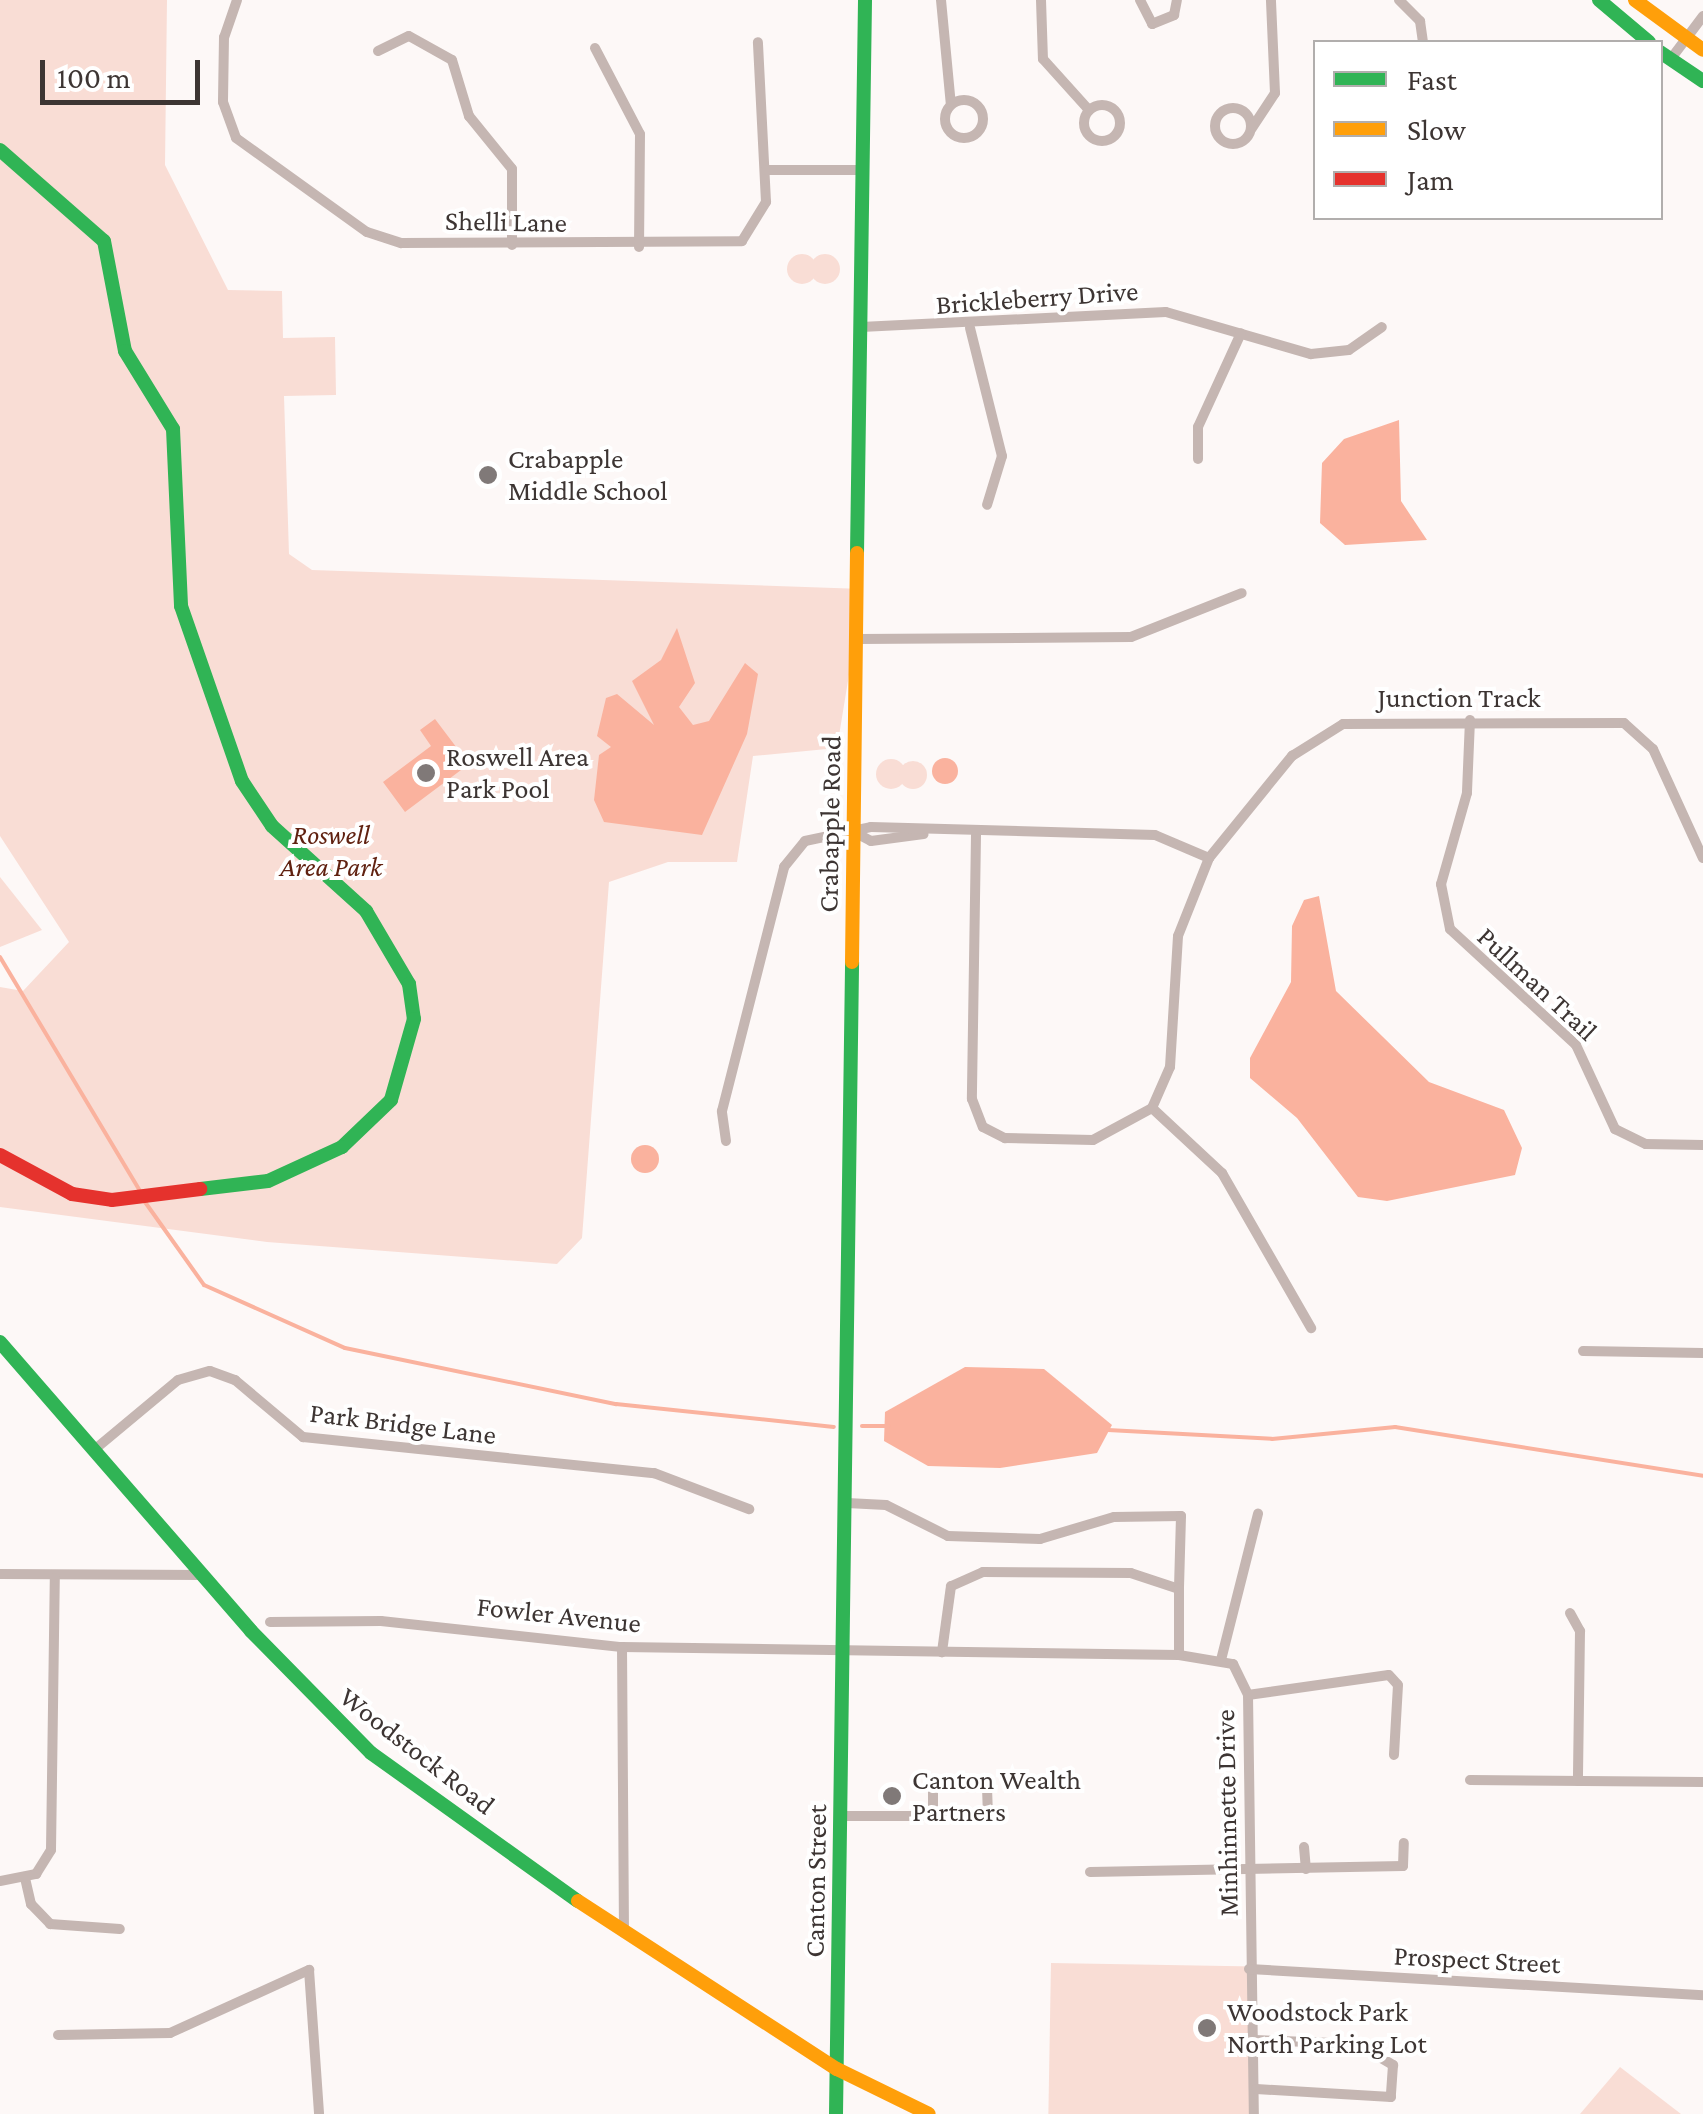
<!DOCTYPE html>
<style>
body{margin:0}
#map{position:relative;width:1703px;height:2114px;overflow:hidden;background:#fdf8f7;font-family:"Crimson Pro",serif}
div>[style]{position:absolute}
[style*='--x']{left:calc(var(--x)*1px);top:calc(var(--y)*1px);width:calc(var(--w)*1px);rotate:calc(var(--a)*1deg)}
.green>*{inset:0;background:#f9ddd5;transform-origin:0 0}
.round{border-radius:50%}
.water>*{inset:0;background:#fab29e}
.stream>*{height:4px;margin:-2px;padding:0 2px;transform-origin:2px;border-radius:2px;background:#fab29e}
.street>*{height:10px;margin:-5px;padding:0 5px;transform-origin:5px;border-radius:5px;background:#c5b6b2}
.street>.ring{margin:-5px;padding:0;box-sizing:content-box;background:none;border:10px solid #c5b6b2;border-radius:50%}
.fast>*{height:14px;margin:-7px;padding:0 7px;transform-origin:7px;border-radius:7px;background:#30b455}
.slow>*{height:14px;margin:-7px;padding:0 7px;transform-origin:7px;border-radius:7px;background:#ff9f0a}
.jam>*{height:14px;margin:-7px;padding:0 7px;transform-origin:7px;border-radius:7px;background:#e5322d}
.dots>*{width:28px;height:28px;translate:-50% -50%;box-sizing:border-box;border:5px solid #fff;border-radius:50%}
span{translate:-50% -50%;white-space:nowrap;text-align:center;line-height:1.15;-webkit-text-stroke:8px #fff;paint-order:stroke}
.street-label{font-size:28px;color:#3d3533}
.poi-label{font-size:28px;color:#3d3533}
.left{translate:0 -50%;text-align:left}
.park-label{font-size:28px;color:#602110;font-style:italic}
.legend{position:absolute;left:1313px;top:40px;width:350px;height:180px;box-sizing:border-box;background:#fff;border:2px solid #b1aead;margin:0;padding:12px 18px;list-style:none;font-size:30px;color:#3d3533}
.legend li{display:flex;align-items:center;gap:20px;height:50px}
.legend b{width:50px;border:2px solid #b1aead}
.scale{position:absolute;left:40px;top:60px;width:160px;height:45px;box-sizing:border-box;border:5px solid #3d3533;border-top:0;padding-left:12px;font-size:30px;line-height:35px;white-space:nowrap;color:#3d3533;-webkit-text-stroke:8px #fff;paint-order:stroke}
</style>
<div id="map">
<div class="green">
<div style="clip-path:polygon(0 0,167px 0,165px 165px,228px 290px,282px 291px,283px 338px,335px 337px,336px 395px,284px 396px,289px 554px,312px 570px,863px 589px,837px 748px,753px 756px,737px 862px,668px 862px,609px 882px,582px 1238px,557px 1264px,267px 1242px,0 1207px,0 987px,23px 991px,69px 942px,0 836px)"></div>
<div class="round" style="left:810px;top:254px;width:30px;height:30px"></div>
<div class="round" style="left:787px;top:254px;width:30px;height:30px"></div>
<div class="round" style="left:876px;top:759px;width:30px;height:30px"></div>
<div class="round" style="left:899px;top:761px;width:28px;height:28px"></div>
<div style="clip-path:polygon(0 877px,42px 930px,0 947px)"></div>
<div style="left:1051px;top:1963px;width:204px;height:151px;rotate:1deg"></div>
<div style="clip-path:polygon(1620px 2067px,1681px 2114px,1580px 2114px)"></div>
</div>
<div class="water">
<div style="clip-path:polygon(1399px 420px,1401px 501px,1427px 540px,1345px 545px,1320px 523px,1322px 463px,1344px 439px)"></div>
<div style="clip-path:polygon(677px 628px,695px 683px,679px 707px,693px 725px,709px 721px,745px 663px,758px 674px,747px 734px,702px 835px,604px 822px,594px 800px,599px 755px,611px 747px,597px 736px,606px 698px,617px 694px,654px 725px,632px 681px,661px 660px)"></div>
<div style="clip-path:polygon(435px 719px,469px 764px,405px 812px,383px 782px,431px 746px,420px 730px)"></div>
<div class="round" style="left:932px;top:758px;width:26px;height:26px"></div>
<div style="clip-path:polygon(1319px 896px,1336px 991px,1429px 1082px,1504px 1110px,1522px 1148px,1515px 1175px,1387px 1201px,1358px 1197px,1297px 1118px,1250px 1078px,1250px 1058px,1291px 982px,1292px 926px,1304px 900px)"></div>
<div class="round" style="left:631px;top:1145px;width:28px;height:28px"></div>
<div style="clip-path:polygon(965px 1367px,1044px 1369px,1112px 1425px,1097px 1453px,1000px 1468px,928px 1466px,884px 1441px,885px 1412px)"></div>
</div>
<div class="stream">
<div style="--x:0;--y:957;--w:275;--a:59.1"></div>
<div style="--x:145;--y:1202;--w:102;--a:54.6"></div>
<div style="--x:204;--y:1285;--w:154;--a:24.1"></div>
<div style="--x:345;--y:1348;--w:277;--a:11.7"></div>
<div style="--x:616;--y:1404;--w:219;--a:6"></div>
<div style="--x:862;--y:1426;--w:27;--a:0"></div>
<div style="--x:1108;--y:1430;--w:164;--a:3.1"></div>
<div style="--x:1272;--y:1439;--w:124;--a:-5.6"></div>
<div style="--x:1395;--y:1427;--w:312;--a:9"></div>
</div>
<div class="street">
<div style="--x:237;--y:0;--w:39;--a:109"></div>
<div style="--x:224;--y:37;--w:65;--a:90.9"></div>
<div style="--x:223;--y:102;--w:38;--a:70"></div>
<div style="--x:236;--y:138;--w:161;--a:35.7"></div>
<div style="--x:367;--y:232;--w:36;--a:18"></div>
<div style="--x:401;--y:243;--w:341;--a:-0.3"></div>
<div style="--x:742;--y:241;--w:46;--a:-58.4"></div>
<div style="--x:766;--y:202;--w:160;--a:-92.9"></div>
<div style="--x:941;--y:0;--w:105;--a:84.6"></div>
<div style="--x:1041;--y:0;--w:59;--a:88.1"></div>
<div style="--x:1043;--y:59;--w:69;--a:48"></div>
<div style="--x:1140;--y:0;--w:27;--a:63"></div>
<div style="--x:1152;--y:24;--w:24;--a:-22"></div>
<div style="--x:1174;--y:15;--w:15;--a:-79"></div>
<div style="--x:1399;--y:0;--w:30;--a:45"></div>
<div style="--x:1420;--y:21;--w:21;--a:82"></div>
<div style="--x:595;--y:48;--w:97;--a:62.4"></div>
<div style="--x:640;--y:134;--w:113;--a:90.5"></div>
<div style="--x:378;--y:51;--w:34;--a:-26"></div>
<div style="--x:409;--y:36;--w:49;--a:29.2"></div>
<div style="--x:452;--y:60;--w:59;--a:73.1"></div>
<div style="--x:469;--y:116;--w:68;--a:50.9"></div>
<div style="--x:512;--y:169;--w:76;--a:90"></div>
<div style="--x:1670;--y:60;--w:55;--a:-53.1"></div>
<div class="ring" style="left:945px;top:100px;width:28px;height:28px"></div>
<div class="ring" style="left:1084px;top:105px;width:26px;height:26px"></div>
<div class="ring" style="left:1215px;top:108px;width:26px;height:26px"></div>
<div style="--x:1252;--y:128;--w:42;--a:-56.7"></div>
<div style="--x:1275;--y:93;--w:93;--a:-92.5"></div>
<div style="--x:766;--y:170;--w:97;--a:0"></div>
<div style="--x:861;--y:327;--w:305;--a:-2.8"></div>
<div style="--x:1166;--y:312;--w:151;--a:16.2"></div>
<div style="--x:1311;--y:354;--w:38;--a:-6"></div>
<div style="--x:1349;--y:350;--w:40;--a:-34.9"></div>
<div style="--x:970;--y:328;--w:132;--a:76"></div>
<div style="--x:1002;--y:456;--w:51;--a:107"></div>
<div style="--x:1198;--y:459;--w:32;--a:-90"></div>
<div style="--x:1198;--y:427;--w:103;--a:-65.4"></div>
<div style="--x:858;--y:639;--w:273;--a:-0.4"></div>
<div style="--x:1131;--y:637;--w:119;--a:-21.6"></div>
<div style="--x:1470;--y:720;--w:73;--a:92.4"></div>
<div style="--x:1467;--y:793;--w:95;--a:105.9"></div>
<div style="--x:1441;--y:884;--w:46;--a:78.7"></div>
<div style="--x:1450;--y:929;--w:171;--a:42.6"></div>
<div style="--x:1576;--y:1045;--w:93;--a:65.1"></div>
<div style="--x:1615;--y:1129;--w:34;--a:26"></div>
<div style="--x:1646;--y:1144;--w:57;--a:1"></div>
<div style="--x:854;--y:832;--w:19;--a:28"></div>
<div style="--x:871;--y:841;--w:53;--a:-7.5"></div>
<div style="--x:976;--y:835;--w:264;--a:90.9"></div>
<div style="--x:972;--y:1099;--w:30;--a:69"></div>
<div style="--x:983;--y:1127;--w:25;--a:27"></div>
<div style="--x:1005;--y:1138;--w:88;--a:1.3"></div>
<div style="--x:1093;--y:1140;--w:67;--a:-28.5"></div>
<div style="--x:1152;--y:1108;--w:45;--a:-66.3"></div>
<div style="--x:1170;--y:1067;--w:131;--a:-86.5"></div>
<div style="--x:1178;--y:936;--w:84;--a:-68.3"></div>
<div style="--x:1209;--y:858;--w:132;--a:-50.9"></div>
<div style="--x:1292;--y:756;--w:60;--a:-32.1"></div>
<div style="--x:1343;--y:724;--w:281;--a:-0.2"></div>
<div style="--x:1624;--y:723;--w:39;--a:42"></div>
<div style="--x:1653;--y:749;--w:120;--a:65.4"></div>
<div style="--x:1152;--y:1108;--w:96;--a:42.9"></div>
<div style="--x:1222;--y:1173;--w:179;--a:60.1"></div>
<div style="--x:726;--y:1141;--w:30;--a:-98"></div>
<div style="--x:722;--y:1111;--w:252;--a:-75.7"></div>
<div style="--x:784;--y:867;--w:33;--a:-51"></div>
<div style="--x:805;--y:841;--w:67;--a:-12"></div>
<div style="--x:871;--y:827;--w:284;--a:1.6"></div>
<div style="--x:1155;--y:835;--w:59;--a:23.1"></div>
<div style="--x:1583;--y:1351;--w:120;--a:1"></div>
<div style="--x:94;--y:1450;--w:109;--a:-39.8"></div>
<div style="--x:178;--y:1380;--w:33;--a:-16"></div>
<div style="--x:210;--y:1371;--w:27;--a:20"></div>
<div style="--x:235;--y:1380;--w:89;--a:40"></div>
<div style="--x:303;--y:1437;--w:353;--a:5.9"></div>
<div style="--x:654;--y:1473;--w:102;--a:20.8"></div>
<div style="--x:847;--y:1503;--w:39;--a:3"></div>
<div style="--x:886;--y:1505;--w:69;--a:26.6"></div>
<div style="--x:948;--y:1536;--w:92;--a:1.9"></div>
<div style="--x:1040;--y:1539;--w:77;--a:-16.6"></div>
<div style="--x:1114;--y:1517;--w:67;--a:-0.9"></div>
<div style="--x:1181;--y:1516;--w:73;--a:91.6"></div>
<div style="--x:1179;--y:1589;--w:51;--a:-161.6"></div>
<div style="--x:1131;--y:1573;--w:148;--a:-179.6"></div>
<div style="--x:983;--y:1572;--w:35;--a:156"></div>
<div style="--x:951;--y:1586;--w:67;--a:97.8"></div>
<div style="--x:0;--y:1574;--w:203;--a:0.3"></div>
<div style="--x:1570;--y:1613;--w:21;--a:61"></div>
<div style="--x:1580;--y:1631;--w:150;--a:90.8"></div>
<div style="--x:270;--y:1622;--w:111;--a:-0.5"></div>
<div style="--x:381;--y:1621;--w:242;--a:6.2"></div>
<div style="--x:622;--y:1647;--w:557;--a:0.82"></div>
<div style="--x:1179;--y:1655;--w:55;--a:9.5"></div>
<div style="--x:1233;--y:1664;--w:34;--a:64"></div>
<div style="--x:1248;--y:1695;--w:419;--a:89.2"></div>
<div style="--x:622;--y:1647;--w:286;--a:89.6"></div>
<div style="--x:1179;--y:1655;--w:66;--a:-90"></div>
<div style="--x:1221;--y:1660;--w:151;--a:-75.8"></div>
<div style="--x:1248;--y:1695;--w:142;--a:-8.1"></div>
<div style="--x:1389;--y:1675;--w:13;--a:48"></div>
<div style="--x:1398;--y:1685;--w:70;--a:93.3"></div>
<div style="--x:1470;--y:1780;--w:233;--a:0.5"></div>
<div style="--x:843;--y:1816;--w:145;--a:0"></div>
<div style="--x:988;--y:1816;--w:35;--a:-92"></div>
<div style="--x:933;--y:1816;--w:34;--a:-90"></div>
<div style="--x:1304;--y:1847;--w:22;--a:85"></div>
<div style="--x:1090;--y:1872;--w:313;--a:-1.1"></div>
<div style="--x:1403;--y:1866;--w:23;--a:-88"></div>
<div style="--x:25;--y:1878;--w:27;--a:77"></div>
<div style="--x:31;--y:1904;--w:28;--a:46"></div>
<div style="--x:50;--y:1924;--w:70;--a:4.1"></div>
<div style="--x:0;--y:1881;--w:37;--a:-11"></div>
<div style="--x:36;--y:1874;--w:28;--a:-58"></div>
<div style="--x:51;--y:1850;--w:272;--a:-89.2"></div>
<div style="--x:1249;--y:1969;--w:455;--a:3.3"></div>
<div style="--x:58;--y:2035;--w:112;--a:-1"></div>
<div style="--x:170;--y:2033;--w:153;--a:-24.4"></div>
<div style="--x:309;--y:1970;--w:144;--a:86"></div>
<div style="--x:1255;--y:2040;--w:102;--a:2.2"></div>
<div style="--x:1357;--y:2044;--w:42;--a:30.3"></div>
<div style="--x:1393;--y:2065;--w:32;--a:94"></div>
<div style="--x:1391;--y:2097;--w:135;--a:-176.6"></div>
</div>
<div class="fast">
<div style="--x:1599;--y:0;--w:65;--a:40"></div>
<div style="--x:1660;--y:52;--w:52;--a:34"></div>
<div style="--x:0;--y:150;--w:138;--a:41.2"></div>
<div style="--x:104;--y:241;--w:112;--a:79.2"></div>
<div style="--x:125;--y:351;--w:92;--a:58.4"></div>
<div style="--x:173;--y:429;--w:177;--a:87.4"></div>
<div style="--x:181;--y:606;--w:185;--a:70.8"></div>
<div style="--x:242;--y:781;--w:54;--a:56.3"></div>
<div style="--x:272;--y:826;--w:127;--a:42.1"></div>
<div style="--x:366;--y:911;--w:85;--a:59.5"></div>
<div style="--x:409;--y:984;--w:35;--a:82"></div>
<div style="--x:414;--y:1019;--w:84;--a:105.9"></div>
<div style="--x:391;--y:1100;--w:68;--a:136.2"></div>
<div style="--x:342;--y:1147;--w:81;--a:155.3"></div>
<div style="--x:268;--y:1181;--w:68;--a:173.3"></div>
<div style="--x:857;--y:553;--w:553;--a:-89.17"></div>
<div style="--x:0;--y:1342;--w:383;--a:49"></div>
<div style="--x:251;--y:1631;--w:171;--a:45.5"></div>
<div style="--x:371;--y:1753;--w:254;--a:35.6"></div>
<div style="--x:836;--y:2114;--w:1152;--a:-89.2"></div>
</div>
<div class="slow">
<div style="--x:1635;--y:0;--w:84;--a:36.3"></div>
<div style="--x:852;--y:962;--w:409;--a:-89.3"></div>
<div style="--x:578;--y:1901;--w:309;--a:33"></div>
<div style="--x:837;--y:2069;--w:102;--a:26.1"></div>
</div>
<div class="jam">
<div style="--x:0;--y:1155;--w:82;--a:28.4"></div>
<div style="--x:72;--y:1194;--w:40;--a:8.5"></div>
<div style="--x:112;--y:1200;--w:89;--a:-7.1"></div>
</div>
<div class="dots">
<div style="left:488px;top:475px;background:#807978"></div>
<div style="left:426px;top:773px;background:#807978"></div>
<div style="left:892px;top:1796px;background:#807978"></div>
<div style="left:1207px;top:2028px;background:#807978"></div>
</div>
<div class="street-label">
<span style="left:506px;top:222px;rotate:1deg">Shelli Lane</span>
<span style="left:1037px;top:298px;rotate:-4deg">Brickleberry Drive</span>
<span style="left:1459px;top:698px">Junction Track</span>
<span style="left:830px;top:824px;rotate:-89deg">Crabapple Road</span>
<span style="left:1537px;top:984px;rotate:43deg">Pullman Trail</span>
<span style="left:403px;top:1424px;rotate:7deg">Park Bridge Lane</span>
<span style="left:559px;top:1615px;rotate:6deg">Fowler Avenue</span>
<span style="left:417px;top:1751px;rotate:38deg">Woodstock Road</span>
<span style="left:1227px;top:1813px;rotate:-91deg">Minhinnette Drive</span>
<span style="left:816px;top:1881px;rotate:-89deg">Canton Street</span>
<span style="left:1477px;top:1960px;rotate:3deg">Prospect Street</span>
</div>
<div class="poi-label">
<span class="left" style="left:508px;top:475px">Crabapple<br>Middle School</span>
<span class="left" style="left:446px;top:773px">Roswell Area<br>Park Pool</span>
<span class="left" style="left:912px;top:1796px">Canton Wealth<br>Partners</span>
<span class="left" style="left:1227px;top:2028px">Woodstock Park<br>North Parking Lot</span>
</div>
<div class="park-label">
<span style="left:331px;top:851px">Roswell<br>Area Park</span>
</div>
<ul class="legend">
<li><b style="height:12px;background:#30b455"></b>Fast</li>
<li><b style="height:12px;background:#ff9f0a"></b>Slow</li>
<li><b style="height:12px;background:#e5322d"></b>Jam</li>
</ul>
<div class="scale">100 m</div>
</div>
